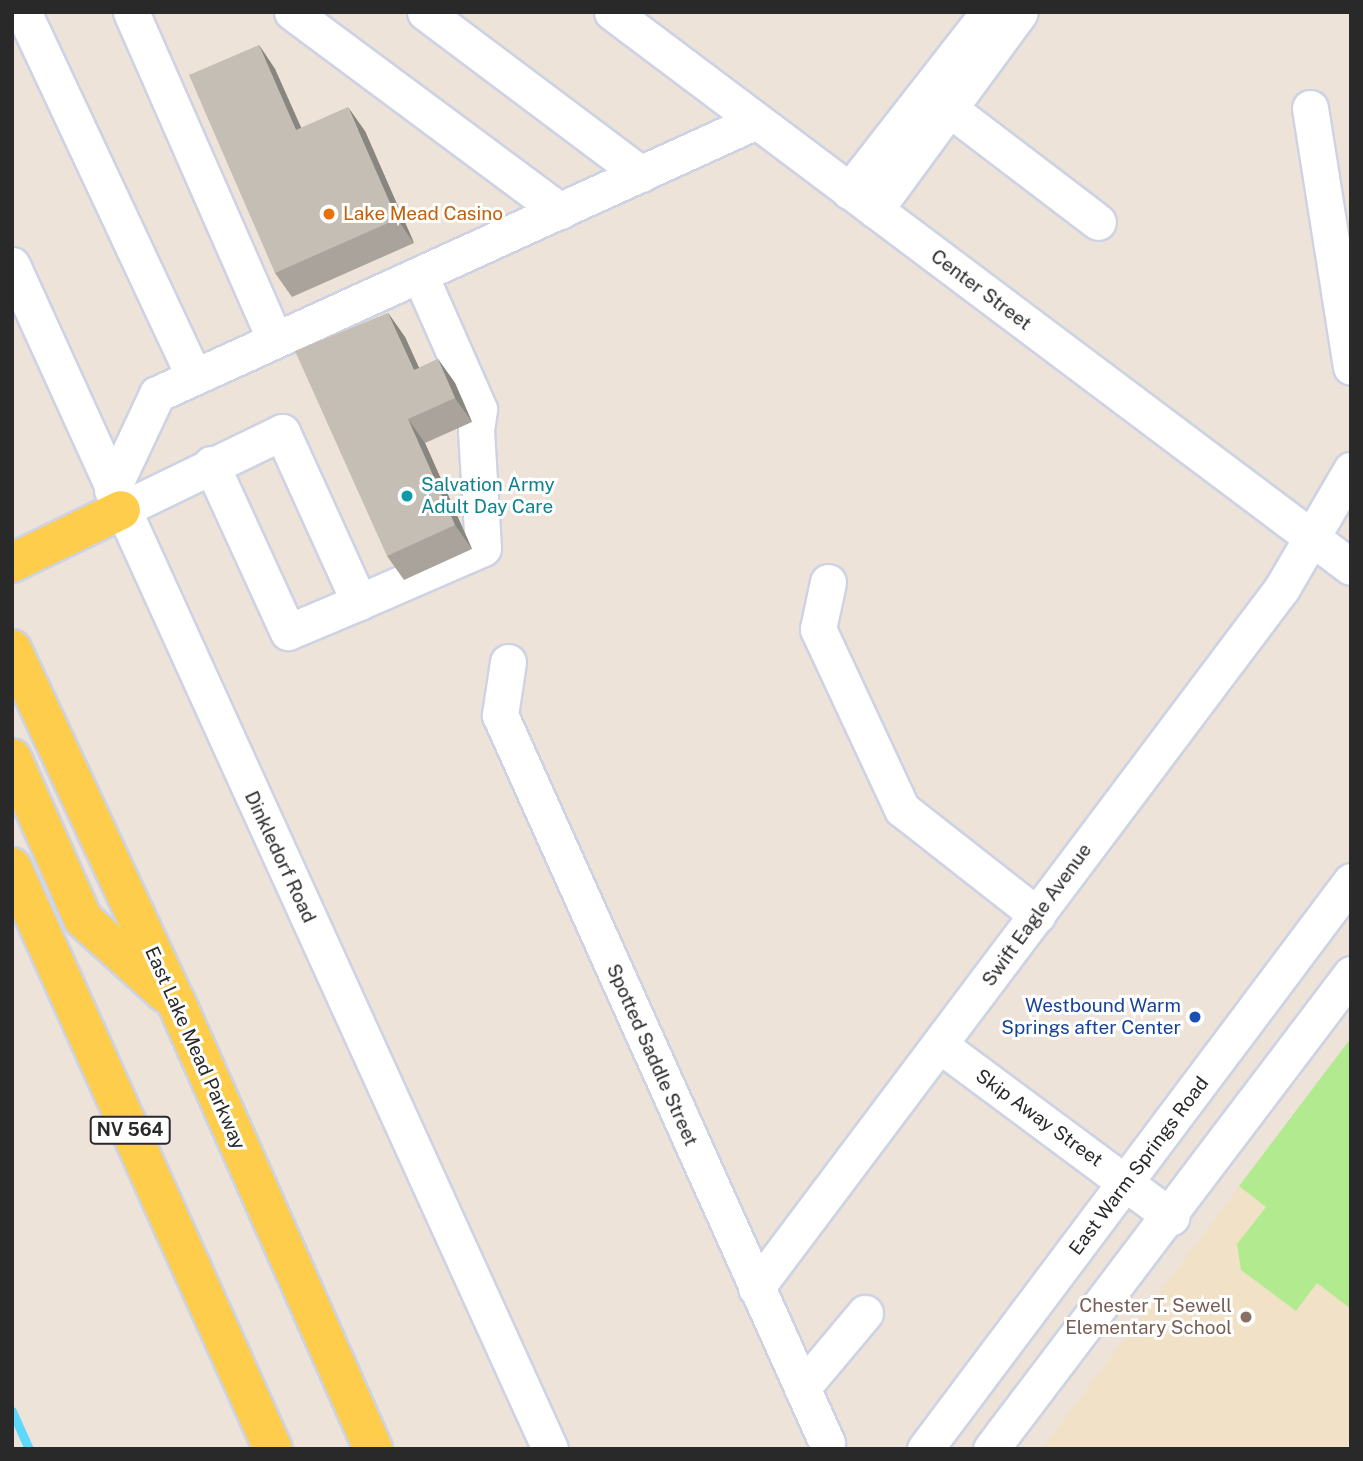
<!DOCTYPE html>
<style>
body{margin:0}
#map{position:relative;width:1363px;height:1461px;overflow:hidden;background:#ede3d9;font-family:"Public Sans",sans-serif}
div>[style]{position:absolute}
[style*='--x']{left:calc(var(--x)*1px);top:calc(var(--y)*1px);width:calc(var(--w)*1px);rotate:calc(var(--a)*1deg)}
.education>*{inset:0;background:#f1e1c6}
.green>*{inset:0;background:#b2ea8f}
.stream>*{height:9px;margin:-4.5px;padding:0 4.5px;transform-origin:4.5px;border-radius:4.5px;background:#5fd9fb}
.roads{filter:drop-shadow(2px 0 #ced3e4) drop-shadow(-2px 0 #ced3e4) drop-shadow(0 2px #ced3e4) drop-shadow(0 -2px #ced3e4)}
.minor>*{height:35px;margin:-17.5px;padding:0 17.5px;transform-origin:17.5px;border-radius:17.5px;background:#fff}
.major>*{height:38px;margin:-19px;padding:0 19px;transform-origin:19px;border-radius:19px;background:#ffcd4c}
.wall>*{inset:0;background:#a9a39c}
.shaded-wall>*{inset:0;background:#89857f}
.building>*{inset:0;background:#c4beb5}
.dots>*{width:19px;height:19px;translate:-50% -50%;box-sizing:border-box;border:4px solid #fff;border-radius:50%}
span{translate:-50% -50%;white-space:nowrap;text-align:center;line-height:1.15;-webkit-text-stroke:6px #fff;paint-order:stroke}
.shield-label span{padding:2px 5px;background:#fff;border:2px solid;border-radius:5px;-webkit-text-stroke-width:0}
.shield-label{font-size:18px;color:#292929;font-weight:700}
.food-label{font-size:19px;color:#c56008}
.left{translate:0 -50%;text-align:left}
.street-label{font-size:19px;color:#292929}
.culture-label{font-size:19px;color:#0d838f}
.transit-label{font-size:19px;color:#164399}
.right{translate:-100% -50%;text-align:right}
.education-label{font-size:19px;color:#785e54}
.frame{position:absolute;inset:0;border:14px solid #292929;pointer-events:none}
</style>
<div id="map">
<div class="education">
<div style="clip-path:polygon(1351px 1038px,1351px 1449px,1042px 1449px)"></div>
</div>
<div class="green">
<div style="clip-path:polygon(1351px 1038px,1351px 1309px,1317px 1283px,1296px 1311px,1241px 1270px,1237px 1244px,1266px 1207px,1239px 1186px)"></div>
</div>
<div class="stream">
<div style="--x:12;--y:1411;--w:42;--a:65.9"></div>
</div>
<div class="roads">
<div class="minor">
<div style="--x:131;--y:12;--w:358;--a:66.3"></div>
<div style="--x:292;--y:12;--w:334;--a:36.6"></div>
<div style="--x:425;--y:12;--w:270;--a:36.9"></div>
<div style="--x:612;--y:12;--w:924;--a:36.91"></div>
<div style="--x:27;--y:20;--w:394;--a:64.9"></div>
<div style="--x:930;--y:94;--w:211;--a:37.3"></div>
<div style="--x:1310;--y:108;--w:262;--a:81"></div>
<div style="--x:849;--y:191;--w:227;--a:-52"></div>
<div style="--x:875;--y:210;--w:245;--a:-53.8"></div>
<div style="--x:12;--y:265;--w:1300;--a:65.56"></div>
<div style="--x:211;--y:464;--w:185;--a:65.4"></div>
<div style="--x:288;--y:632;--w:77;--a:-22.9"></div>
<div style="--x:112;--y:490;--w:106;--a:-64.9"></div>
<div style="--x:157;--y:394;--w:658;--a:-24.5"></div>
<div style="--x:121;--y:510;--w:179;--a:-25.8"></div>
<div style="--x:282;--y:432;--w:187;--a:65.6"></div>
<div style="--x:359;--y:602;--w:135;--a:-23.5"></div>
<div style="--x:483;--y:548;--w:118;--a:-93.4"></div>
<div style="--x:476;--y:430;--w:21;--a:-82"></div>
<div style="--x:479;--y:409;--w:146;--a:-113.8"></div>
<div style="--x:828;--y:582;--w:48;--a:102"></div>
<div style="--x:818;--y:629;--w:199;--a:65"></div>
<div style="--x:902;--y:809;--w:172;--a:38.1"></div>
<div style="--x:508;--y:662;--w:54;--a:98.6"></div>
<div style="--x:500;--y:715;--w:798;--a:65.81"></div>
<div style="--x:941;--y:1046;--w:287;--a:36.6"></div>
<div style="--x:756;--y:1288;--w:876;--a:-53.08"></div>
<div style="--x:1282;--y:588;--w:137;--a:-59.7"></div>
<div style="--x:802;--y:1388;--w:98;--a:-50"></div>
<div style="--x:925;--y:1449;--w:710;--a:-53.13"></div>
<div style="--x:991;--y:1449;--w:596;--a:-52.84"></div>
</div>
<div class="major">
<div style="--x:12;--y:563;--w:121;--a:-25.9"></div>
<div style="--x:12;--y:649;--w:391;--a:65.1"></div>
<div style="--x:177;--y:1004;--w:486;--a:66.2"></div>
<div style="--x:12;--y:758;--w:176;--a:66.2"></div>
<div style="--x:83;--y:919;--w:110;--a:42.1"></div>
<div style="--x:12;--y:867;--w:638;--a:65.85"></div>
</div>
</div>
<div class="wall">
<div style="clip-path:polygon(259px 45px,275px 69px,301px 128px,365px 131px,414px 243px,292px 297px,275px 273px)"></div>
<div style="clip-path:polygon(388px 313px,405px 337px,419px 368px,438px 359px,455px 383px,472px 422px,425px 443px,472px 549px,404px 580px,387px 556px)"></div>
</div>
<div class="shaded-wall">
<div style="clip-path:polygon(259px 45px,275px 69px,313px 154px,296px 130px)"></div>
<div style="clip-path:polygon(348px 107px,365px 131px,414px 243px,397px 219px)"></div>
<div style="clip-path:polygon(388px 313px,405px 337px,431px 394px,414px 370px)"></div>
<div style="clip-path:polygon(438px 359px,455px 383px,472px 422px,455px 398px)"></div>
<div style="clip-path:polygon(408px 419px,425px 443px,472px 549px,455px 525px)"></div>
</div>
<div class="building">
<div style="clip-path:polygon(259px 45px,296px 130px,348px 107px,397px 219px,275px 273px,189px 75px)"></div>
<div style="clip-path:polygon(388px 313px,414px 370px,438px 359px,455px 398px,408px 419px,455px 525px,387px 556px,295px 351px)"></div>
</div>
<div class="dots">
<div style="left:329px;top:214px;background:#e8710a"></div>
<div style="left:407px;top:496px;background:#0f9aa8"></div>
<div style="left:1195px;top:1017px;background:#1a4fb4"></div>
<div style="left:1246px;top:1317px;background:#8d6e63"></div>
</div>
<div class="shield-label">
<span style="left:130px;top:1130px">NV 564</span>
</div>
<div class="food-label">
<span class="left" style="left:343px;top:214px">Lake Mead Casino</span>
</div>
<div class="street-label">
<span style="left:981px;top:290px;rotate:37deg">Center Street</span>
<span style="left:280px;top:857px;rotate:65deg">Dinkledorf Road</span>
<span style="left:1037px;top:915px;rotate:-54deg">Swift Eagle Avenue</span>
<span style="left:195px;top:1048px;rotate:66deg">East Lake Mead Parkway</span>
<span style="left:652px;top:1055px;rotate:66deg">Spotted Saddle Street</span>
<span style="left:1039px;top:1118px;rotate:36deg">Skip Away Street</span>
<span style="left:1139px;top:1166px;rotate:-53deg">East Warm Springs Road</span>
</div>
<div class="culture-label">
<span class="left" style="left:421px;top:496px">Salvation Army<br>Adult Day Care</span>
</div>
<div class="transit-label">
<span class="right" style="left:1181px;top:1017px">Westbound Warm<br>Springs after Center</span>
</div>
<div class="education-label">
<span class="right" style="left:1232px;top:1317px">Chester T. Sewell<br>Elementary School</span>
</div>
<div class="frame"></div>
</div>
